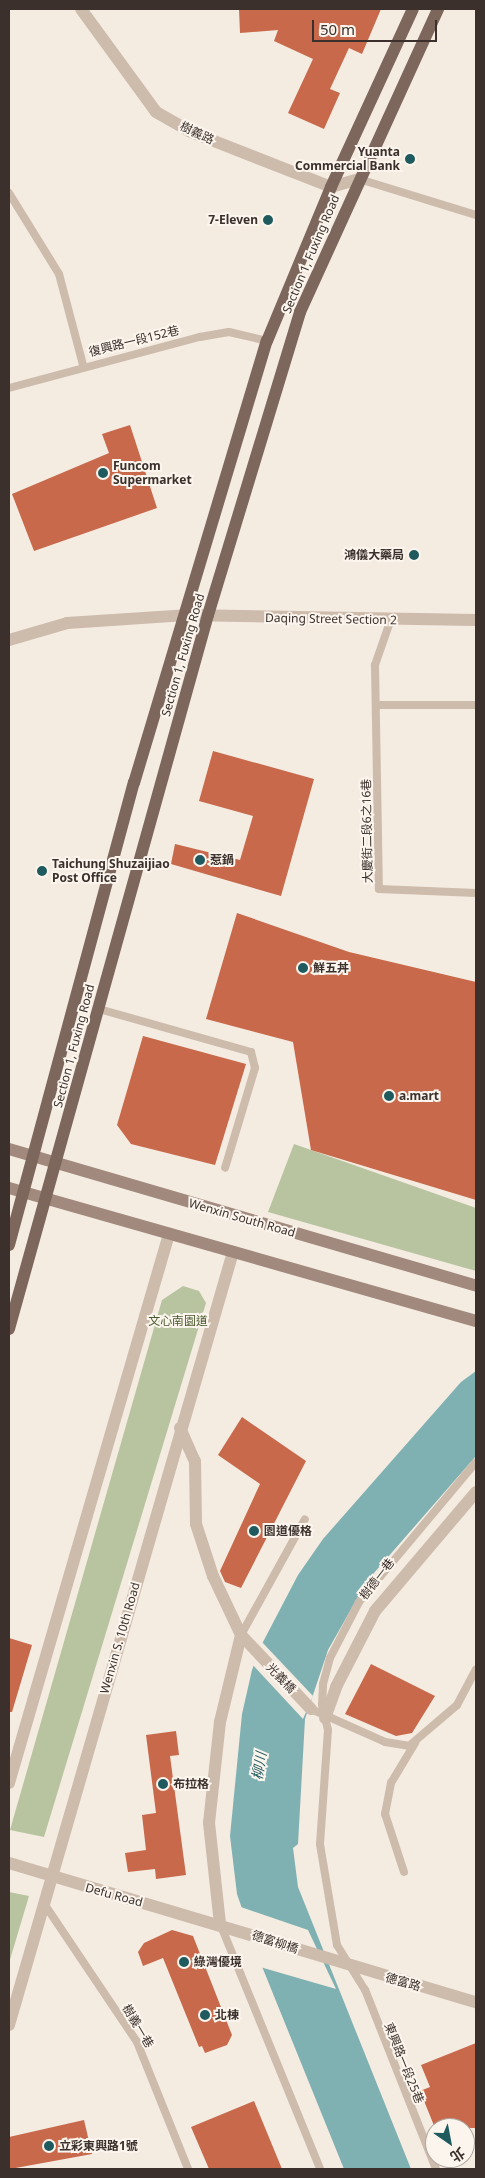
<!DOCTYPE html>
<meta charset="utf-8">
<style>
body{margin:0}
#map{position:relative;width:485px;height:2178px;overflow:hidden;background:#f4ebe1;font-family:"Noto Sans","Noto Sans TC",sans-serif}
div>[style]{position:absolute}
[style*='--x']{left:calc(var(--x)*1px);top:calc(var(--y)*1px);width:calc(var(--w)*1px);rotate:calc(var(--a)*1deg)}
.green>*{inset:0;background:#b8c4a0}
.water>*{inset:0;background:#7fb0b2}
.pier>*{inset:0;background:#f4ebe1}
.building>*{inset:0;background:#c8694b}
.service>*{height:8px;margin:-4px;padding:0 4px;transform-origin:4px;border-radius:4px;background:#cdbbac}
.minor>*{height:12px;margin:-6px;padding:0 6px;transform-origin:6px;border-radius:6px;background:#cdbbac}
.secondary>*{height:12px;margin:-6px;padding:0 6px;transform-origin:6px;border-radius:6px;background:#a18a7d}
.primary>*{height:12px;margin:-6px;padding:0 6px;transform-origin:6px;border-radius:6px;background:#7d675c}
.dots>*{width:14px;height:14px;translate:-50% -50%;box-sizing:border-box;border:2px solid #fbf5ee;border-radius:50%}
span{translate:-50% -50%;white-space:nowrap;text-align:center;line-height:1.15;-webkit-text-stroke:4px #fbf5ee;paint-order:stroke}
.street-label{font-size:12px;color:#3b302b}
.poi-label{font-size:12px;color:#3b302b;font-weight:700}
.right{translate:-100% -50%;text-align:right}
.left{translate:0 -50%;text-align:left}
.park-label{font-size:12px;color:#4a5a2e}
.water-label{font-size:14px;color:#1f5a5e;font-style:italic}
.frame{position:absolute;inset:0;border:10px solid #3b302b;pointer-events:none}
.north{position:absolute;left:425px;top:2118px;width:50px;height:50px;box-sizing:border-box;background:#fbf5ee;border:1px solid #aea6a0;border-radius:50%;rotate:147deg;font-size:14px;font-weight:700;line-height:20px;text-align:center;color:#3b302b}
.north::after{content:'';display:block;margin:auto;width:18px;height:22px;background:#1f5a5e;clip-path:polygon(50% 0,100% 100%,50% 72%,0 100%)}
.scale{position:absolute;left:312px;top:20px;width:125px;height:22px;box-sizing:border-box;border:2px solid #3b302b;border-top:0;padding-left:6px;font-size:15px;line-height:18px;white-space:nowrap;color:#3b302b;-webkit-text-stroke:4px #fbf5ee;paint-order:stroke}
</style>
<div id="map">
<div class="green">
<div style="clip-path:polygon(294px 1144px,476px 1208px,476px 1271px,268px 1212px)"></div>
<div style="clip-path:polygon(183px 1286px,199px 1291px,206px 1303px,44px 1837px,10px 1830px,162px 1300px)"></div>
<div style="clip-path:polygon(9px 1892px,29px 1896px,9px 1963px)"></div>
</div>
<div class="water">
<div style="clip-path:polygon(476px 1371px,476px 1456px,367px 1581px,328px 1650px,305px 1719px,298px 1844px,293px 1848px,298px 1887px,411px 2169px,344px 2169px,261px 1964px,237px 1894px,230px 1836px,242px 1714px,252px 1670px,263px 1642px,298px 1575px,323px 1539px,461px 1382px)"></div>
</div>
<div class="pier">
<div style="clip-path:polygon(261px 1641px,313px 1696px,303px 1719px,252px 1664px)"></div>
<div style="clip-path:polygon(238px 1906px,308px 1930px,336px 1989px,260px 1967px)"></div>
</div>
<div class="building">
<div style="clip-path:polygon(239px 9px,381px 9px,362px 54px,349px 48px,330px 89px,340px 93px,324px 129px,288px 113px,313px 59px,274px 41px,278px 30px,240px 33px)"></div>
<div style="clip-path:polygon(130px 425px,157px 508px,34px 551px,12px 494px,109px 453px,102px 434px)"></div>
<div style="clip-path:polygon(213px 751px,314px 779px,281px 896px,171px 864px,175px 844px,240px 860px,253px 816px,199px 801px)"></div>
<div style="clip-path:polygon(237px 913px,349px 952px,476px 982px,476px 1200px,311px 1150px,293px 1042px,206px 1019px)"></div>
<div style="clip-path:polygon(143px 1036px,246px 1064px,215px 1165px,131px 1144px,117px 1125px)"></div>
<div style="clip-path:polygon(242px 1417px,306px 1461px,241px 1588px,225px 1582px,220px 1571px,260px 1484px,218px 1455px)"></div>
<div style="clip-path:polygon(9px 1638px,32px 1645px,12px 1712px,9px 1712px)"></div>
<div style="clip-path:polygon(371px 1664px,435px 1696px,412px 1733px,396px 1736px,345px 1714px)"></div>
<div style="clip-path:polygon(176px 1731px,179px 1755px,170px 1756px,186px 1875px,156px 1879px,155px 1869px,128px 1872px,125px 1853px,146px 1850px,142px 1815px,156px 1813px,146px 1735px)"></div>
<div style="clip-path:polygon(172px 1930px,193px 1936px,232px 2035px,227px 2045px,205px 2053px,202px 2046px,199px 2047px,163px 1958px,143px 1966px,138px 1952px,144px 1943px)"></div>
<div style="clip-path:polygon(476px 2043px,476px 2128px,435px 2128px,420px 2091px,430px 2087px,421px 2065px)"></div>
<div style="clip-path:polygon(254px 2101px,282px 2169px,209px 2169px,191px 2127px)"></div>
<div style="clip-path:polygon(84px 2120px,92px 2154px,10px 2169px,9px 2137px)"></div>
</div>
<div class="service">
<div style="--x:359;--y:179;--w:122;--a:17.1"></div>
<div style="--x:9;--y:193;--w:95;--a:58.3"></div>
<div style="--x:59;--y:274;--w:94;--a:75.2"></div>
<div style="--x:9;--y:388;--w:198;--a:-15"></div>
<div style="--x:200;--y:337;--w:29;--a:-10"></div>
<div style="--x:229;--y:332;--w:39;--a:13"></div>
<div style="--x:391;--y:619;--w:49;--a:109.2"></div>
<div style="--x:375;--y:665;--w:224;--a:89"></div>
<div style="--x:379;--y:889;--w:97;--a:2.4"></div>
<div style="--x:376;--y:705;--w:100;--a:0"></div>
<div style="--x:99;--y:1009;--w:158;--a:15.8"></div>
<div style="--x:251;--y:1052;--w:16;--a:76"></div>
<div style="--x:255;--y:1068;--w:104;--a:106.7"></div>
<div style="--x:241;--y:1635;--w:132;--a:-61.1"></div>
<div style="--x:311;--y:1709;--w:81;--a:24"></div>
<div style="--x:385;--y:1742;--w:24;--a:9"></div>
<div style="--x:409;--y:1746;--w:63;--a:-40.5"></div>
<div style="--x:457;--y:1705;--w:40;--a:-62"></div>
<div style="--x:404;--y:1872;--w:61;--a:-108.1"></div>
<div style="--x:385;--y:1814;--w:32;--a:-79"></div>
<div style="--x:391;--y:1783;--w:47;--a:-59"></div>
<div style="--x:45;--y:1905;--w:165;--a:56.1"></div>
<div style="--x:137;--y:2042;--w:137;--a:68.1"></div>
<div style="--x:221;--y:1926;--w:262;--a:67.8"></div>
<div style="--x:436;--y:2169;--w:193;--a:-111.6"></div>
<div style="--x:365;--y:1990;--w:53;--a:-121.9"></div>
<div style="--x:337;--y:1945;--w:102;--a:-99.6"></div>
<div style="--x:320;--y:1844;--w:114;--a:-86"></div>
<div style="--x:328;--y:1730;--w:26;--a:-103"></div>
<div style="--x:322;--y:1705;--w:21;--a:-87"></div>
<div style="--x:323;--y:1684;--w:27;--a:-75"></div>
<div style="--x:330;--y:1658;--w:63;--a:-62.6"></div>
<div style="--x:359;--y:1602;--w:182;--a:-50.1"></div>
</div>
<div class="minor">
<div style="--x:81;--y:9;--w:127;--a:53.9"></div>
<div style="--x:156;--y:112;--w:40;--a:29.7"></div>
<div style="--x:191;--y:132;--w:150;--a:21.4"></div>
<div style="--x:331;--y:187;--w:29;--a:-16"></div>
<div style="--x:9;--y:640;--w:60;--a:-16.3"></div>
<div style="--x:67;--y:623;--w:119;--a:-3.8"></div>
<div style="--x:186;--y:615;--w:290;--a:1"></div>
<div style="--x:180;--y:1428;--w:36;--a:66"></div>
<div style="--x:195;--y:1461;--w:63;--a:89.1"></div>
<div style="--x:196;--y:1524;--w:55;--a:71.9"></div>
<div style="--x:213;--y:1576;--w:65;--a:64.6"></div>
<div style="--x:241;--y:1635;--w:102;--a:46.6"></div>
<div style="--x:325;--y:1718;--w:33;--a:-70"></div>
<div style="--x:336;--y:1687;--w:85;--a:-62.8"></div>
<div style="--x:375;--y:1611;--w:156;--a:-49.7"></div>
<div style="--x:9;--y:1783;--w:572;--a:-73.75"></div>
<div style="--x:9;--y:1863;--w:487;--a:16.6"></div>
<div style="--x:220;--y:1924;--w:102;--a:-96.2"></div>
<div style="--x:209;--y:1823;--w:102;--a:-83.8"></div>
<div style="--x:220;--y:1722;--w:89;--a:-76.4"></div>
<div style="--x:9;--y:2025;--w:805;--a:-73.84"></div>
</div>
<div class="secondary">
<div style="--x:9;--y:1149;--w:487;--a:16.3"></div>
<div style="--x:9;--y:1188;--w:486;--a:15.9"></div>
</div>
<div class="primary">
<div style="--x:9;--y:1245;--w:479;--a:-74.9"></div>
<div style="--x:134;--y:783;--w:462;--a:-73.3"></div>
<div style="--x:267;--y:341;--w:167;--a:-67.4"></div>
<div style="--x:331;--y:187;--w:196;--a:-65.3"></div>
<div style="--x:9;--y:1329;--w:741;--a:-74.43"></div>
<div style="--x:208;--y:615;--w:317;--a:-73.1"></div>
<div style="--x:300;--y:312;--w:333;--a:-65.5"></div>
</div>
<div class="dots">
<div style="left:410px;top:159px;background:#1f5a5e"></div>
<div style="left:268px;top:220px;background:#1f5a5e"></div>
<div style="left:103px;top:473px;background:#1f5a5e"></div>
<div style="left:414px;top:555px;background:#1f5a5e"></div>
<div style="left:200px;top:860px;background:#1f5a5e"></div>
<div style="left:42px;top:871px;background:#1f5a5e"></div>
<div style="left:303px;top:968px;background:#1f5a5e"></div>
<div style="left:389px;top:1096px;background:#1f5a5e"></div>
<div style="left:254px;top:1531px;background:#1f5a5e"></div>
<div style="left:163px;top:1784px;background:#1f5a5e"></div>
<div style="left:184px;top:1962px;background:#1f5a5e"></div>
<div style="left:205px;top:2015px;background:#1f5a5e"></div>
<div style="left:49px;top:2146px;background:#1f5a5e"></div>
</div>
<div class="street-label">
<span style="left:197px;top:133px;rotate:25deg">樹義路</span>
<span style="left:311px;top:254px;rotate:-67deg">Section 1, Fuxing Road</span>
<span style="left:134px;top:341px;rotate:-14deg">復興路一段152巷</span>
<span style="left:331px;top:619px;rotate:1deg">Daqing Street Section 2</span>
<span style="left:183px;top:655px;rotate:-74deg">Section 1, Fuxing Road</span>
<span style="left:367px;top:831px;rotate:-91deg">大慶街二段6之16巷</span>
<span style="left:74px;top:1046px;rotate:-75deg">Section 1, Fuxing Road</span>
<span style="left:242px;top:1218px;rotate:16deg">Wenxin South Road</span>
<span style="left:377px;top:1579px;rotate:-52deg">樹德一巷</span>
<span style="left:120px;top:1638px;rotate:-74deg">Wenxin S. 10th Road</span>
<span style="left:281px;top:1678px;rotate:46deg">光義橋</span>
<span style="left:114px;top:1895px;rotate:15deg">Defu Road</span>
<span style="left:275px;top:1942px;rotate:18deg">德富柳橋</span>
<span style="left:403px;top:1982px;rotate:16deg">德富路</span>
<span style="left:138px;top:2026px;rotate:59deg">樹義一巷</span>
<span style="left:404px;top:2063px;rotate:68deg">東興路一段25巷</span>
</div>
<div class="poi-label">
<span class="right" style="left:400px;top:159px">Yuanta<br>Commercial Bank</span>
<span class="right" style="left:258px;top:220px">7-Eleven</span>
<span class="left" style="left:113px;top:473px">Funcom<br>Supermarket</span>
<span class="right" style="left:404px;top:555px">鴻儀大藥局</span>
<span class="left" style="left:210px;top:860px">惹鍋</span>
<span class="left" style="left:52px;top:871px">Taichung Shuzaijiao<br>Post Office</span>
<span class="left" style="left:313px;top:968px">鮮五丼</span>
<span class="left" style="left:399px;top:1096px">a.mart</span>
<span class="left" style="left:264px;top:1531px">園道優格</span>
<span class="left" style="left:173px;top:1784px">布拉格</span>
<span class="left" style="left:194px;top:1962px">綠灣優境</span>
<span class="left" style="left:215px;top:2015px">北棟</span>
<span class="left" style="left:59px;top:2146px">立彩東興路1號</span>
</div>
<div class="park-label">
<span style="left:178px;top:1321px">文心南園道</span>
</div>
<div class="water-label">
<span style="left:259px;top:1766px;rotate:-81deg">柳川</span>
</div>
<div class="frame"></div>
<div class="north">北</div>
<div class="scale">50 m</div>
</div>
